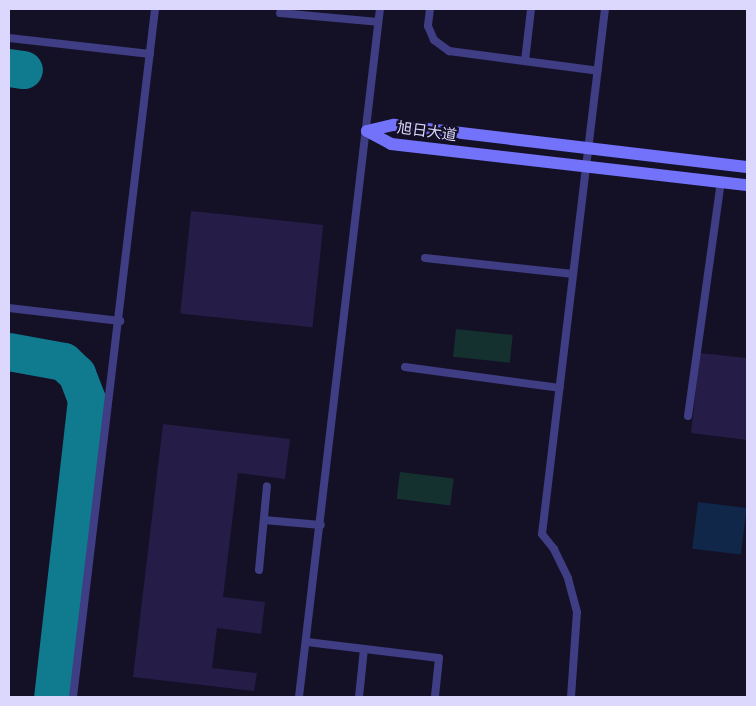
<!DOCTYPE html>
<meta charset="utf-8">
<style>
body{margin:0}
#map{position:relative;width:756px;height:706px;overflow:hidden;background:#141026;font-family:"Asap Condensed","Noto Sans SC",sans-serif}
div>[style]{position:absolute}
[style*='--x']{left:calc(var(--x)*1px);top:calc(var(--y)*1px);width:calc(var(--w)*1px);rotate:calc(var(--a)*1deg)}
.green>*{inset:0;background:#14302f;transform-origin:0 0}
.water>*{inset:0;background:#10274a;transform-origin:0 0}
.taxiway>*{height:38px;margin:-19px;padding:0 19px;transform-origin:19px;border-radius:19px;background:#107a8e}
.building>*{inset:0;background:#251d47;transform-origin:0 0}
.service>*{height:8px;margin:-4px;padding:0 4px;transform-origin:4px;border-radius:4px;background:#3f3d83}
.secondary>*{height:12px;margin:-6px;padding:0 6px;transform-origin:6px;border-radius:6px;background:#7372fa}
span{translate:-50% -50%;white-space:nowrap;text-align:center;line-height:1.15;-webkit-text-stroke:4.5px #141026;paint-order:stroke}
.street-label{font-size:15px;color:#dbd7fd}
.frame{position:absolute;inset:0;border:10px solid #dbd7fd;pointer-events:none}
</style>
<div id="map">
<div class="green">
<div style="left:456px;top:329px;width:57px;height:28px;rotate:6deg"></div>
<div style="left:400px;top:472px;width:54px;height:27px;rotate:7deg"></div>
</div>
<div class="water">
<div style="left:698px;top:502px;width:49px;height:47px;rotate:7deg"></div>
</div>
<div class="taxiway">
<div style="--x:9;--y:68;--w:15;--a:8"></div>
<div style="--x:9;--y:352;--w:56;--a:10.3"></div>
<div style="--x:64;--y:362;--w:18;--a:43"></div>
<div style="--x:77;--y:374;--w:28;--a:69"></div>
<div style="--x:87;--y:400;--w:299;--a:96.5"></div>
</div>
<div class="building">
<div style="left:191px;top:211px;width:133px;height:103px;rotate:6deg"></div>
<div style="clip-path:polygon(700px 353px,747px 358px,747px 440px,691px 433px)"></div>
<div style="clip-path:polygon(163px 424px,290px 439px,285px 479px,238px 473px,223px 597px,265px 602px,261px 634px,217px 628px,212px 668px,257px 673px,254px 691px,133px 677px)"></div>
</div>
<div class="service">
<div style="--x:430;--y:9;--w:17;--a:97"></div>
<div style="--x:428;--y:26;--w:15;--a:67"></div>
<div style="--x:434;--y:40;--w:19;--a:36"></div>
<div style="--x:449;--y:51;--w:150;--a:7.6"></div>
<div style="--x:280;--y:13;--w:98;--a:5.2"></div>
<div style="--x:9;--y:38;--w:142;--a:6.5"></div>
<div style="--x:525;--y:61;--w:52;--a:-83.4"></div>
<div style="--x:425;--y:258;--w:149;--a:6.2"></div>
<div style="--x:9;--y:308;--w:112;--a:6.7"></div>
<div style="--x:405;--y:367;--w:156;--a:7.7"></div>
<div style="--x:688;--y:416;--w:236;--a:-82"></div>
<div style="--x:264;--y:520;--w:57;--a:5"></div>
<div style="--x:259;--y:570;--w:84;--a:-84.6"></div>
<div style="--x:307;--y:642;--w:133;--a:6.9"></div>
<div style="--x:439;--y:658;--w:39;--a:96"></div>
<div style="--x:73;--y:697;--w:693;--a:-83.2"></div>
<div style="--x:299;--y:697;--w:693;--a:-83.29"></div>
<div style="--x:359;--y:697;--w:48;--a:-84.1"></div>
<div style="--x:571;--y:697;--w:85;--a:-86"></div>
<div style="--x:577;--y:612;--w:35;--a:-105"></div>
<div style="--x:568;--y:578;--w:32;--a:-116"></div>
<div style="--x:554;--y:549;--w:19;--a:-129"></div>
<div style="--x:542;--y:534;--w:529;--a:-83.16"></div>
</div>
<div class="secondary">
<div style="--x:367;--y:131;--w:27;--a:28"></div>
<div style="--x:391;--y:144;--w:358;--a:6.6"></div>
<div style="--x:367;--y:131;--w:28;--a:-13"></div>
<div style="--x:394;--y:125;--w:355;--a:6.8"></div>
</div>
<div class="street-label">
<span style="left:427px;top:131px;rotate:8deg">旭日大道</span>
</div>
<div class="frame"></div>
</div>
